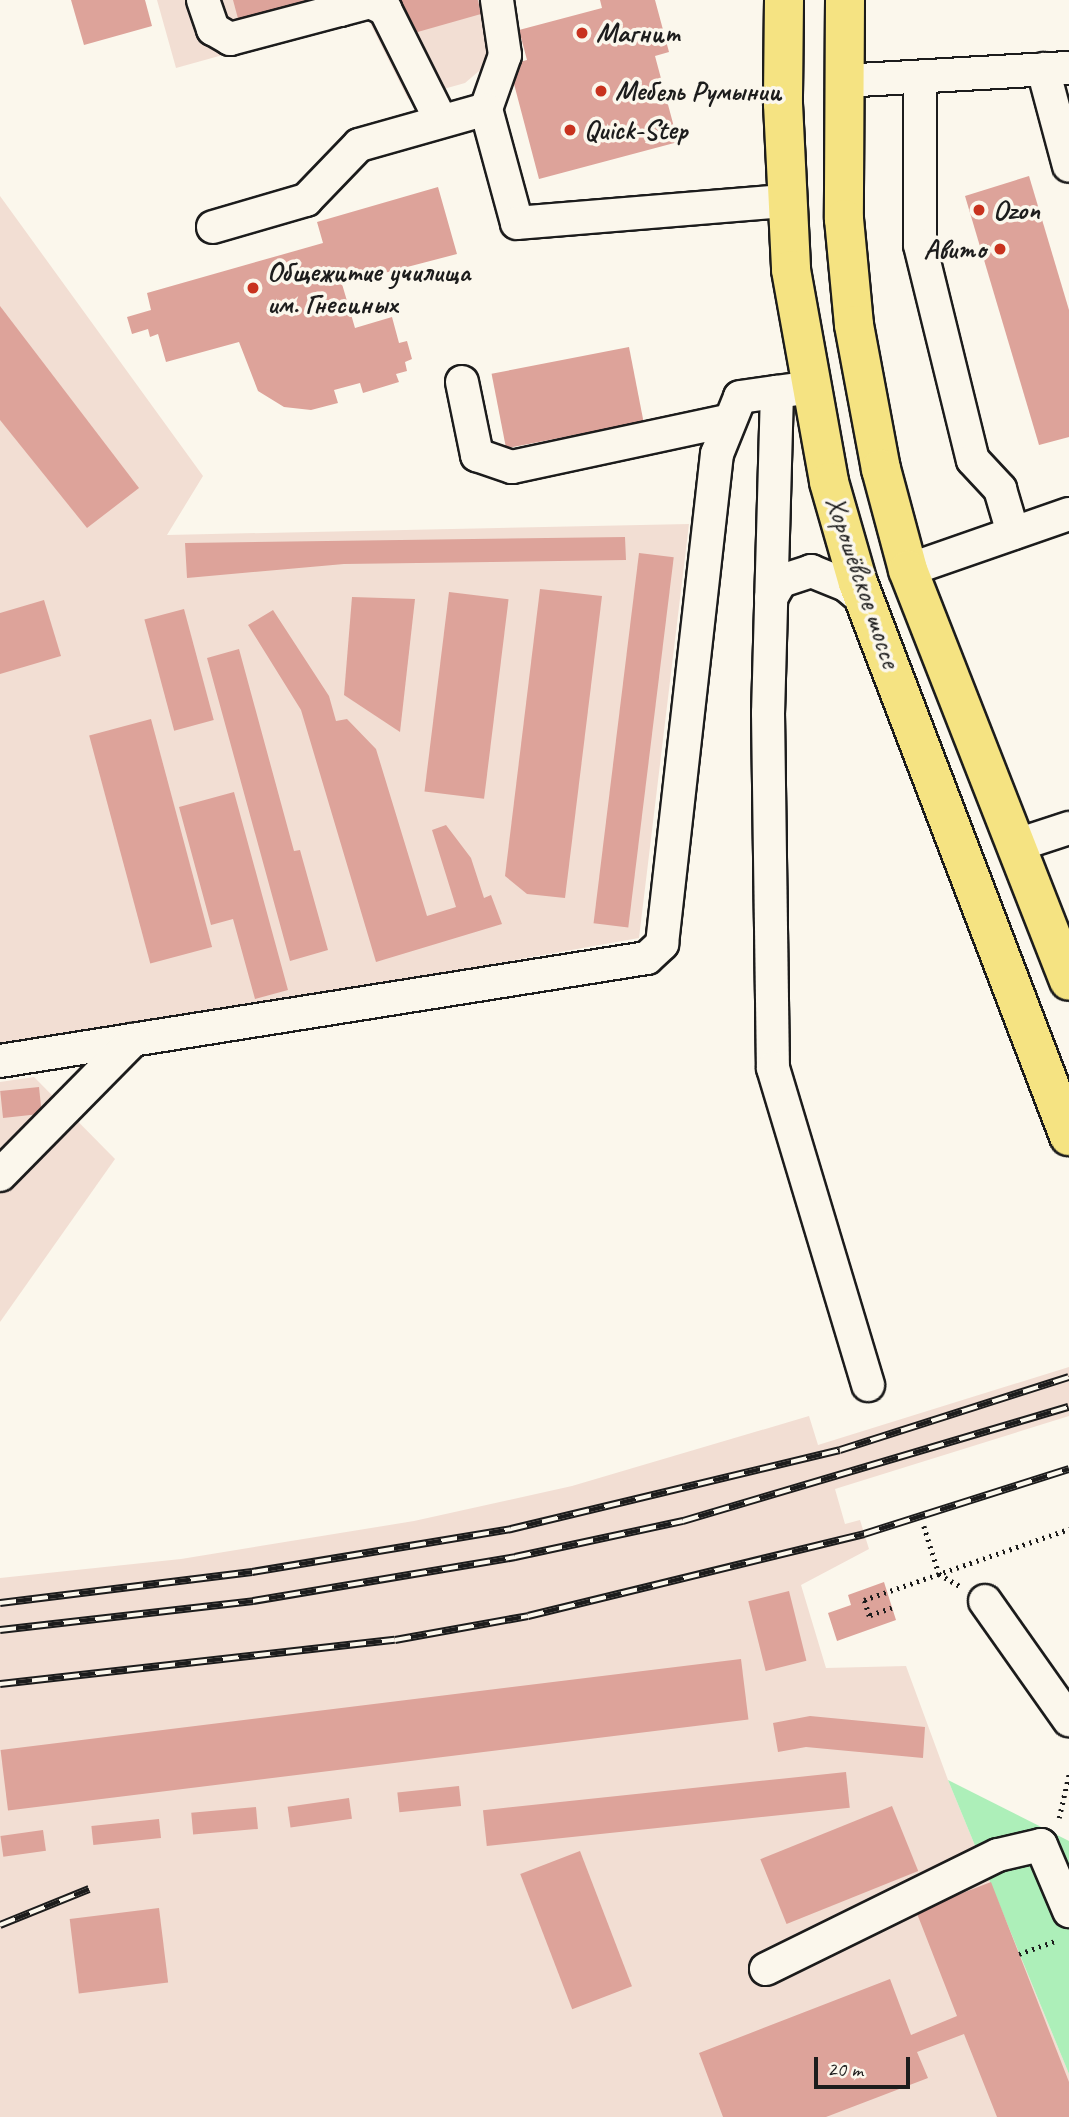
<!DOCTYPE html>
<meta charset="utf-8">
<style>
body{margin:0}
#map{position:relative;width:1069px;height:2117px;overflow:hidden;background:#fbf7ec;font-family:Caveat,sans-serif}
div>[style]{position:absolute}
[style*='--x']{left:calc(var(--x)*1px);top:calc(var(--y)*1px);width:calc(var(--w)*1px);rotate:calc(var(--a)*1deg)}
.built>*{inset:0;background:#f2ded3}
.green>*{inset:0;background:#adefb9}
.building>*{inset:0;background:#dda39a;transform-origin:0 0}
.path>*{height:4.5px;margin-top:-2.25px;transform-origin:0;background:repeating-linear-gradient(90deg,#1c1c1c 0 2px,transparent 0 7px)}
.roads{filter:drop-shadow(2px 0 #1c1c1c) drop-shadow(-2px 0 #1c1c1c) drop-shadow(0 2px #1c1c1c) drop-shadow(0 -2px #1c1c1c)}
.minor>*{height:32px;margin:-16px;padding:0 16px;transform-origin:16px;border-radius:16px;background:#fbf7ec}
.major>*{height:38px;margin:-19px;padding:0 19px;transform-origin:19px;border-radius:19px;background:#f5e382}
.rail>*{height:8px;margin-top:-4px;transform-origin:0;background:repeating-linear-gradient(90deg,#fbf7ec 0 16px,#1c1c1c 0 32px);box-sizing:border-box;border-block:2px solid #1c1c1c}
.dots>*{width:19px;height:19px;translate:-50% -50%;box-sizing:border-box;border:4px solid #fbf7ec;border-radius:50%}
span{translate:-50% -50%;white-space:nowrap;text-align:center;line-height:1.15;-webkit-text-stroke:7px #fbf7ec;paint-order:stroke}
.poi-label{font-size:28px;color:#1c1c1c;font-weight:700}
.left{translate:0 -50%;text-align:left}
.right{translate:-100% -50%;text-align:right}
.street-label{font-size:28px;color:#1c1c1c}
.scale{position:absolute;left:814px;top:2057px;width:96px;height:32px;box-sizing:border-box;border:4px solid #1c1c1c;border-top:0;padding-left:9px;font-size:21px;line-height:24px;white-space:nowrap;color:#1c1c1c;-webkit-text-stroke:5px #fbf7ec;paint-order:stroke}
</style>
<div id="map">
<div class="built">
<div style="clip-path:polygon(157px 0,478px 0,481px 14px,494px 20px,500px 53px,465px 83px,408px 99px,366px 15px,176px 68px)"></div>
<div style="clip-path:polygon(0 196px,203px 476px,167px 535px,689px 524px,639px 938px,297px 999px,0 1044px)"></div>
<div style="clip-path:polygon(34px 1077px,115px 1159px,0 1322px,0 1082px)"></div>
<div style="clip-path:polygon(1069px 1367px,1069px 1416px,835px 1489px,845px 1524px,860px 1520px,869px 1549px,801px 1585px,826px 1668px,906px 1666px,948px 1780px,1069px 2074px,1069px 2117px,0 2117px,0 1578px,181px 1559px,414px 1521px,572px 1486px,809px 1416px,818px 1445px)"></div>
</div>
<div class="green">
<div style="clip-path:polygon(948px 1780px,1069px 1841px,1069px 2074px)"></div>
</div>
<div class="building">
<div style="clip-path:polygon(71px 0,145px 0,152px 26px,84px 45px)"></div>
<div style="clip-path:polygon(233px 0,313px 0,314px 5px,240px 26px)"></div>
<div style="clip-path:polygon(398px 0,478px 0,481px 14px,407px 35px)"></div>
<div style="clip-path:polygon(600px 0,655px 0,669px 52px,655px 56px,678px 142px,539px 179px,509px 65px,527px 60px,519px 30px,602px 8px)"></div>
<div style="clip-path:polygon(1029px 176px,1069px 310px,1069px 437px,1039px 445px,965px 196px)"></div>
<div style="clip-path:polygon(438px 187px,457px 254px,342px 284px,355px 328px,392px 317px,399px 343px,407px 341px,412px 359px,405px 362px,407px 371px,396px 374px,399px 382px,363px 393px,360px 383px,334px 390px,338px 403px,311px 410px,284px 407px,258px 391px,239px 342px,166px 362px,158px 334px,150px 337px,148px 329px,132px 334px,127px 317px,151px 310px,147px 293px,323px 243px,317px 222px)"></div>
<div style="clip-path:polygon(0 306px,139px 488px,87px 528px,0 420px)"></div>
<div style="left:629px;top:347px;width:76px;height:140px;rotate:79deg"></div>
<div style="clip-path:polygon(625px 537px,626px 560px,344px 564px,187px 578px,185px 543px)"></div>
<div style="left:639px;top:553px;width:35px;height:373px;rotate:7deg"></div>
<div style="clip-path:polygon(540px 589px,602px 596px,565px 898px,527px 894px,505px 876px)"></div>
<div style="left:449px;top:592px;width:60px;height:201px;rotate:7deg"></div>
<div style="clip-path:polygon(352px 597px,415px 599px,400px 732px,344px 695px)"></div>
<div style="clip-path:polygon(44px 600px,61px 656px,0 674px,0 613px)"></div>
<div style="left:184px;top:609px;width:115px;height:41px;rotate:75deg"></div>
<div style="clip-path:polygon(273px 610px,329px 696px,336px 721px,347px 719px,376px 749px,427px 916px,456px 907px,432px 830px,446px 825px,471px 858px,484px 898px,491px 895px,502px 924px,376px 962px,301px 710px,248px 625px)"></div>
<div style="clip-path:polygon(239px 649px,294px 851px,300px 850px,328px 950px,290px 961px,207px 658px)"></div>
<div style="left:151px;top:719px;width:236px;height:64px;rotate:75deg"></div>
<div style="clip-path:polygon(234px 792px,288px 990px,255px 999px,233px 919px,211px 925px,179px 807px)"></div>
<div style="left:39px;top:1087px;width:27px;height:39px;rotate:84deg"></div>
<div style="clip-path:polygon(884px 1582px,896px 1620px,837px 1641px,828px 1613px,851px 1605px,848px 1595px)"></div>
<div style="left:789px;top:1591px;width:72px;height:42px;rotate:76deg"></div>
<div style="left:741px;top:1659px;width:61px;height:746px;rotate:83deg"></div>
<div style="clip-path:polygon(810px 1716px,925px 1727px,923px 1758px,806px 1747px,778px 1752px,773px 1723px)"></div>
<div style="left:846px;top:1772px;width:36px;height:365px;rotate:84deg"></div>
<div style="left:459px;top:1786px;width:20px;height:62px;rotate:84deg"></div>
<div style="left:349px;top:1798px;width:21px;height:62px;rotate:82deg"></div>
<div style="left:892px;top:1806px;width:70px;height:142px;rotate:68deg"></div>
<div style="left:256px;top:1807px;width:22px;height:65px;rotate:85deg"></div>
<div style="left:159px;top:1819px;width:19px;height:68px;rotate:84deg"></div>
<div style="left:43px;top:1830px;width:21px;height:43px;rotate:82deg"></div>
<div style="left:580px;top:1851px;width:145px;height:64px;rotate:69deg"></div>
<div style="clip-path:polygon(991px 1882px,1069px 2082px,1069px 2117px,997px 2117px,964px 2034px,917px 2052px,928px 2078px,826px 2117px,723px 2117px,699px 2053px,890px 1979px,911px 2035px,957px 2016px,916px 1911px)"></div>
<div style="left:159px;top:1908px;width:75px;height:90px;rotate:83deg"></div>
</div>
<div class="path">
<div style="--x:924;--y:1526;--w:50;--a:72.6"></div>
<div style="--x:939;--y:1574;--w:24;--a:30"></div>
<div style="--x:892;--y:1608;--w:24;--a:161"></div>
<div style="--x:869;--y:1616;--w:17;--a:-107"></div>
<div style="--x:864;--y:1600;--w:217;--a:-19.1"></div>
<div style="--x:1059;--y:1818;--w:45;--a:-77.2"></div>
<div style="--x:1019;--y:1954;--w:41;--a:-19.7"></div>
</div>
<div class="roads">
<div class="minor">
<div style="--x:203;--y:0;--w:31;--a:71"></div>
<div style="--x:213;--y:29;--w:20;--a:30"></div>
<div style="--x:230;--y:39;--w:114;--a:-14.8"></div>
<div style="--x:340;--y:10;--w:10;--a:-107"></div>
<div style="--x:340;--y:10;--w:31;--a:-15"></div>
<div style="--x:370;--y:2;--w:17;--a:25"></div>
<div style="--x:385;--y:9;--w:125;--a:63.4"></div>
<div style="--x:1043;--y:69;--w:100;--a:75"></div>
<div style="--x:920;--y:77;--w:168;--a:90"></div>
<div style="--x:920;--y:245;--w:221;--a:76.2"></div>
<div style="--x:973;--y:460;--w:40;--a:47"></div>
<div style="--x:1000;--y:489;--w:46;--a:73.5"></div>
<div style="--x:842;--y:81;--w:227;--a:-3.3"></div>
<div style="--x:486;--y:109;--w:57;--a:-70.6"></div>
<div style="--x:505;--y:55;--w:56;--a:-98.3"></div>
<div style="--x:213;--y:227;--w:97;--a:-16.2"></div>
<div style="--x:306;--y:200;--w:76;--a:-46.1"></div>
<div style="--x:359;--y:145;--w:132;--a:-15.8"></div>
<div style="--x:486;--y:109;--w:118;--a:74.8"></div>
<div style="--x:517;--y:223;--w:270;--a:-4.7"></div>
<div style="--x:462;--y:382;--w:75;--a:78.4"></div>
<div style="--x:477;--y:455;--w:37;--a:19"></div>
<div style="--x:512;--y:467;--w:220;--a:-12.1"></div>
<div style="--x:798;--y:389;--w:21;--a:172"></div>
<div style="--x:777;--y:392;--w:321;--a:91.6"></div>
<div style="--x:768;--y:713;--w:355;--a:89.2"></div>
<div style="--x:773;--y:1068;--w:331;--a:73.3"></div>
<div style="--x:908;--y:570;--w:170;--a:-19.2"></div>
<div style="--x:771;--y:598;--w:20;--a:-60"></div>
<div style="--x:781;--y:581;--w:32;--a:-18"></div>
<div style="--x:811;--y:571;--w:38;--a:22"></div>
<div style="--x:846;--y:585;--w:26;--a:40"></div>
<div style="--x:1014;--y:846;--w:58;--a:-18.1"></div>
<div style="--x:0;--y:1061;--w:655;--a:-9.05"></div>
<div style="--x:647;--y:958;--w:21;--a:-43"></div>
<div style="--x:662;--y:944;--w:493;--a:-83.6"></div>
<div style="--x:717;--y:454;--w:61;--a:-68"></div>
<div style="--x:740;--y:397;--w:37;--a:-8"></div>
<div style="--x:0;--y:1175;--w:190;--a:-45.4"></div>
<div style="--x:985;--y:1601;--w:146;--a:54.8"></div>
<div style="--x:766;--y:1969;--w:258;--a:-26.2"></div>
<div style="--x:998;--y:1855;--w:44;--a:-13.1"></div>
<div style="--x:1041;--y:1845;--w:72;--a:67"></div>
</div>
<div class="major">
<div style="--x:784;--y:0;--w:104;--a:90.6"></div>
<div style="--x:783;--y:104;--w:166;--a:87.2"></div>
<div style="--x:791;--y:270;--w:215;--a:79.8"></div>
<div style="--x:829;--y:482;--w:105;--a:74"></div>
<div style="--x:858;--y:583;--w:592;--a:69.12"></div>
<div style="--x:845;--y:0;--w:219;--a:90.3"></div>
<div style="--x:844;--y:219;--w:106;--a:84.6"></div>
<div style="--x:854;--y:325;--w:147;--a:79.4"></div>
<div style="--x:881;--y:469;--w:105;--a:75"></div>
<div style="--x:908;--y:570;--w:441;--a:68.6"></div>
</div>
</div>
<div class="rail">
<div style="--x:0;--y:1603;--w:254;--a:-7"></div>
<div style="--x:252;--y:1572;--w:263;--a:-9.4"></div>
<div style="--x:511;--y:1529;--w:338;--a:-13.5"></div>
<div style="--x:840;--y:1450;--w:240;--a:-17.7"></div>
<div style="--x:0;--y:1630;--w:255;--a:-6.5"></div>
<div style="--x:253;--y:1601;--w:266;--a:-9.5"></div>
<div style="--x:515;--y:1557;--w:172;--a:-12.1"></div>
<div style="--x:683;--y:1521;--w:402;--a:-16.5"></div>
<div style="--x:0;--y:1684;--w:397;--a:-6.4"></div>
<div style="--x:395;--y:1640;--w:135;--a:-10.2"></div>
<div style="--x:528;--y:1616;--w:346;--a:-13.7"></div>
<div style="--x:864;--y:1534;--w:215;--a:-17.6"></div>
<div style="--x:0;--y:1925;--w:96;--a:-22"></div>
</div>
<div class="dots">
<div style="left:582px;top:33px;background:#c8321e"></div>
<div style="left:601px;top:91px;background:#c8321e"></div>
<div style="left:570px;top:130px;background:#c8321e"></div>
<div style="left:979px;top:210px;background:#c8321e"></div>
<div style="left:1000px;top:249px;background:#c8321e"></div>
<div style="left:253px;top:288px;background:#c8321e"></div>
</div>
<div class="poi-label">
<span class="left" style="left:596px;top:33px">Магнит</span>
<span class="left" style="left:615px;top:91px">Мебель Румынии</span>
<span class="left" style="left:584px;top:130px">Quick-Step</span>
<span class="left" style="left:993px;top:210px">Ozon</span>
<span class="right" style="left:986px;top:249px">Авито</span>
<span class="left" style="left:267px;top:288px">Общежитие училища<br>им. Гнесиных</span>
</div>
<div class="street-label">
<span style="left:863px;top:582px;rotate:71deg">Хорошёвское шоссе</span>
</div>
<div class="scale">20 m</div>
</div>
